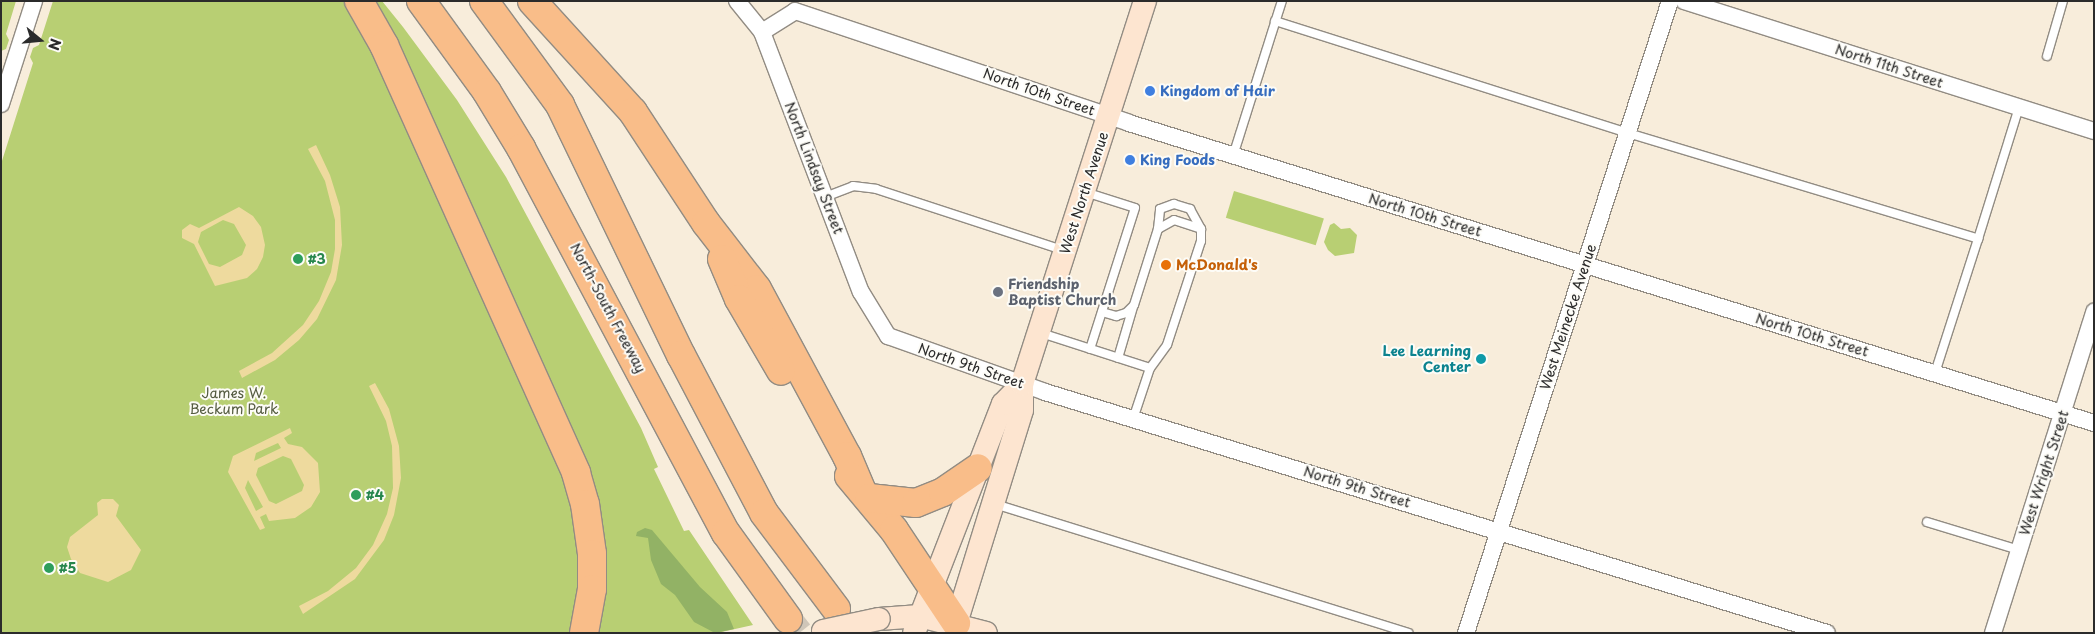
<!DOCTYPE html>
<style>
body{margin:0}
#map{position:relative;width:2095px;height:634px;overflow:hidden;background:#f8eddb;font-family:"Playpen Sans",sans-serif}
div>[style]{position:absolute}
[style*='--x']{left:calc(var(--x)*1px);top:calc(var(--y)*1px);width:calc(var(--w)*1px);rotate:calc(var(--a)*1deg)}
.green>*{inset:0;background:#b8cf73;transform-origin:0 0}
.forest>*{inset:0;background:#92b265}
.sand>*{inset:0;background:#eeda9e}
.highway-tunnel>*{height:28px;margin-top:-14px;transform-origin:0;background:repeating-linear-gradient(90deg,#cfc6b8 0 28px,transparent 0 42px)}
.roads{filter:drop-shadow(1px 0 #928c83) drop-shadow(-1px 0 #928c83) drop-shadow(0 1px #928c83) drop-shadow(0 -1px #928c83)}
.lane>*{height:8px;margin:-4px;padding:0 4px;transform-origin:4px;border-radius:4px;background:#fff}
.street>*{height:16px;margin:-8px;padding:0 8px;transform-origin:8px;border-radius:8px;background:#fff}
.secondary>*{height:22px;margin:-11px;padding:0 11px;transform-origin:11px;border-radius:11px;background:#fde5d0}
.highway>*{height:28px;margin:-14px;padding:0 14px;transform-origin:14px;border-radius:14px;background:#f9bd89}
.bridges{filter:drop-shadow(1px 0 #928c83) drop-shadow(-1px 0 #928c83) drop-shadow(0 1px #928c83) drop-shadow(0 -1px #928c83)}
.secondary-bridge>*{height:22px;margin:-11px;padding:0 11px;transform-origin:11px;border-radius:11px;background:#fde5d0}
.dots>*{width:14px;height:14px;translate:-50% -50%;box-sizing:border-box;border:2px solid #fdfcf7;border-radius:50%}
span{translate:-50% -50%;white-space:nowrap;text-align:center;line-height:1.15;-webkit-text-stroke:4px #fdfcf7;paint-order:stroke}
.street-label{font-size:14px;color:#2b2b2b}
.shop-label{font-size:14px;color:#366cbe;font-weight:700}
.left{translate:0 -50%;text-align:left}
.leisure-label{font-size:14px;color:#27864d;font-weight:700}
.food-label{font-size:14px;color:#c56008;font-weight:700}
.worship-label{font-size:14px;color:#5b616d;font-weight:700}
.culture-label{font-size:14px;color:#0d838f;font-weight:700}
.right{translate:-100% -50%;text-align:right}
.park-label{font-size:14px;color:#555c41}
.frame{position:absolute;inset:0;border:2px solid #2b2b2b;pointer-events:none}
.north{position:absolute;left:15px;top:15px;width:50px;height:50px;-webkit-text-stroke:4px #fdfcf7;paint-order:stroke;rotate:107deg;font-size:14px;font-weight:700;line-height:20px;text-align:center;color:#2b2b2b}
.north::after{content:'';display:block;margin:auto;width:18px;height:22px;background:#2b2b2b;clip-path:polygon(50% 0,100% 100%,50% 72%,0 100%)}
</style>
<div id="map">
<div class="green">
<div style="clip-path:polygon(1px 1px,16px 1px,6px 34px,9px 40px,6px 49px,1px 51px)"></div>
<div style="clip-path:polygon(53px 1px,343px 1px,381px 68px,558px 460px,576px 517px,582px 554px,574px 633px,1px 633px,1px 164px,33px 63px,30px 57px,33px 48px,39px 45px)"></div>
<div style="clip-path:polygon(371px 1px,382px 1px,403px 27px,457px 100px,506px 177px,641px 428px,658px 467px,654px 469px,684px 531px,689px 530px,753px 625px,717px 633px,595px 633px,603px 574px)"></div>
<div style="left:1234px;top:191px;width:94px;height:28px;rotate:17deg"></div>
<div style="clip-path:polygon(1334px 223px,1341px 229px,1350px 228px,1357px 235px,1354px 253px,1335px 256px,1328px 250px,1324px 242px,1330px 225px)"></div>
</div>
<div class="forest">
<div style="clip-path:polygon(645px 528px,652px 530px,700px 587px,727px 612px,734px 629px,715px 633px,694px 622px,675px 595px,661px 584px,651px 560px,648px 538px,636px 536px,637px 532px)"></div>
</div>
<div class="sand">
<div style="clip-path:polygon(316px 145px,330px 175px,340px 207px,342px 245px,336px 280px,317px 319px,299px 340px,275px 360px,242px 378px,239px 371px,272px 353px,303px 325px,319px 301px,331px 272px,335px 249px,335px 220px,325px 181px,308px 149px)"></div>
<div style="clip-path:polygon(evenodd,239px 207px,253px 216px,261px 227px,265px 245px,263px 257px,257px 269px,247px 278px,215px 286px,194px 244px,182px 238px,182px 230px,190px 224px,199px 228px,239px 207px,223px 220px,234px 224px,246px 245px,242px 255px,220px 267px,209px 264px,198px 242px,201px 232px,223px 220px)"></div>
<div style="clip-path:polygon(375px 383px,389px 409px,399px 446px,401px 478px,394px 515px,384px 540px,355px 579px,303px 614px,299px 606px,328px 591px,356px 568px,373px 545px,387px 514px,393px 488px,392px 446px,386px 421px,369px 386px)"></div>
<div style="clip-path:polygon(evenodd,290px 428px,292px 433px,284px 438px,288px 444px,302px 447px,318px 463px,320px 492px,311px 507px,295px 518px,269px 521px,266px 514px,260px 517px,265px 528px,260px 530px,228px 472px,233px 456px,290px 428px,278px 443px,281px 448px,254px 461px,256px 453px,278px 443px,290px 428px,283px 456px,291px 459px,304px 485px,302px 491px,276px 504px,269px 501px,256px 475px,258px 468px,283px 456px,290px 428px,248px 480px,263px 507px,256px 511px,245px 488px,248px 480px)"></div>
<div style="clip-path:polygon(102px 499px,113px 499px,119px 505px,116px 516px,141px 550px,131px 570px,108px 582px,80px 573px,71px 559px,67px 547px,70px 537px,98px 515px,97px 503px)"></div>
</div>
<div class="highway-tunnel">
<div style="--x:788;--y:619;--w:18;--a:52"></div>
</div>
<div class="roads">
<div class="lane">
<div style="--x:1275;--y:21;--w:370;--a:17.6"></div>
<div style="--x:1628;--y:133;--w:366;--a:16.8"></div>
<div style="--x:1978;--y:239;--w:141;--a:107.8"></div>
<div style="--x:2047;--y:56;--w:57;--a:-73.8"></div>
<div style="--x:1233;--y:156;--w:163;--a:-72.5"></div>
<div style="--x:1085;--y:192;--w:52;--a:17.7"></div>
<div style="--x:1135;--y:208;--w:148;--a:107.7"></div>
<div style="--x:825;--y:197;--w:30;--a:-21"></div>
<div style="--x:853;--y:186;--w:23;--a:7"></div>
<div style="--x:876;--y:189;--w:197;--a:18.1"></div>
<div style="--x:1158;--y:229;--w:18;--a:-29"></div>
<div style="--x:1174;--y:220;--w:28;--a:18"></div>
<div style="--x:1978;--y:239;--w:138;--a:-72.7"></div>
<div style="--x:1102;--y:312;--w:15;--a:16"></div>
<div style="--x:1116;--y:316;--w:10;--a:-17"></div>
<div style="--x:1126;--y:313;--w:11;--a:-45"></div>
<div style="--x:1134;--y:305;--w:80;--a:-72.5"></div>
<div style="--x:1158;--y:229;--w:20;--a:-84"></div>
<div style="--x:1160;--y:209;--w:15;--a:-20"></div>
<div style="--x:1174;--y:204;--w:17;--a:17"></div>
<div style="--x:1190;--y:209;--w:23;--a:61"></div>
<div style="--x:1201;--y:229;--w:12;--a:90"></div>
<div style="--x:1201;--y:241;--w:109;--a:108.1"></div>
<div style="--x:1167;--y:345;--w:29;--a:126"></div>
<div style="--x:1041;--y:333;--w:114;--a:17.8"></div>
<div style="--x:1150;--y:368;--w:54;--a:108.4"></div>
<div style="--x:1118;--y:358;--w:53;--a:-73.6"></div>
<div style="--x:995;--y:504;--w:433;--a:17.3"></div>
<div style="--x:1927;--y:522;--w:96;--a:16.9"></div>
</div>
<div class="street">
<div style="--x:737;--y:1;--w:40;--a:51"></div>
<div style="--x:762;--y:32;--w:278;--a:69.2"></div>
<div style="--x:861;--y:292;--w:52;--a:58.5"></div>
<div style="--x:888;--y:336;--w:167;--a:19.6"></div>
<div style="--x:1045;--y:392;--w:818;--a:17.13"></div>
<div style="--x:1684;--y:1;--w:430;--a:17.6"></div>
<div style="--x:795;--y:11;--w:352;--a:18.5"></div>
<div style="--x:1129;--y:123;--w:1011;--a:17.27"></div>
<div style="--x:762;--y:32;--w:39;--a:-32"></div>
<div style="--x:1;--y:104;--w:108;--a:-72.2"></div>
<div style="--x:1466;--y:633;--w:664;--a:-72.11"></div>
<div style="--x:1993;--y:633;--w:337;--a:-72.5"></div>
</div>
<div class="secondary">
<div style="--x:879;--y:619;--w:41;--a:-4.2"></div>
<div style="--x:920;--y:616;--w:68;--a:14.4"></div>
<div style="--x:914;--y:633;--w:246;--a:-68.8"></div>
<div style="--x:1003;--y:404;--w:28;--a:-46"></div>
<div style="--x:953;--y:633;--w:233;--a:-72.8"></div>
<div style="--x:1022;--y:410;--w:26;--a:-90"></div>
<div style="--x:1022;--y:384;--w:402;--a:-72.2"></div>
</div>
<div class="highway">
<div style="--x:359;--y:1;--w:51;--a:60.4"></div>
<div style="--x:384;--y:45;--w:469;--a:65.8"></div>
<div style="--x:576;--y:473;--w:32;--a:74"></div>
<div style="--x:585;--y:504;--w:50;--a:82"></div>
<div style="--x:592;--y:554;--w:35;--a:90"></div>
<div style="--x:592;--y:589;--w:45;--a:100.3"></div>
<div style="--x:421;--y:1;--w:112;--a:54"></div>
<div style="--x:487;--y:92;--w:66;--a:58.7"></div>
<div style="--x:521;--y:148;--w:436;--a:62"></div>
<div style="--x:726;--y:533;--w:106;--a:54.2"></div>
<div style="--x:484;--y:1;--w:129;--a:53.8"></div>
<div style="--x:560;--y:105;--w:278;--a:64.2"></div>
<div style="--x:681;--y:355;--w:178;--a:62.3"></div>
<div style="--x:764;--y:513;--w:120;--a:53.1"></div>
<div style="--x:532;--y:1;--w:150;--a:47.7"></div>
<div style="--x:633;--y:112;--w:133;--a:56.7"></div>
<div style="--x:706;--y:223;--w:83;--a:52.3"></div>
<div style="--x:757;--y:289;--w:190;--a:61.7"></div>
<div style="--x:847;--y:456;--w:36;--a:67"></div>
<div style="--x:722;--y:259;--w:43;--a:67"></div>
<div style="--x:739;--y:299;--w:83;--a:59.7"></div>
<div style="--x:849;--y:476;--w:70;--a:50.2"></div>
<div style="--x:894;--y:530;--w:112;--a:56.3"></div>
<div style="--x:869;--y:498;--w:47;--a:6.1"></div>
<div style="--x:916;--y:503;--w:29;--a:-22"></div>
<div style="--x:943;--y:492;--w:42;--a:-34.4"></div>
</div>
</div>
<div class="bridges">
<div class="secondary-bridge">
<div style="--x:823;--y:631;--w:57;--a:-12.1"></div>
</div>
</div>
<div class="dots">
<div style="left:1150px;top:91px;background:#3f7fe0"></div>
<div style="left:1130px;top:160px;background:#3f7fe0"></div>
<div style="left:298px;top:259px;background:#2e9e5b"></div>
<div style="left:1166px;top:265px;background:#e8710a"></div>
<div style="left:998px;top:292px;background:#6b7280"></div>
<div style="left:1481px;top:359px;background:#0f9aa8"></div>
<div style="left:356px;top:495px;background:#2e9e5b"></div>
<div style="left:49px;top:568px;background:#2e9e5b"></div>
</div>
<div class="street-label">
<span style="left:1889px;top:66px;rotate:18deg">North 11th Street</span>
<span style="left:1039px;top:92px;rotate:19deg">North 10th Street</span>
<span style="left:814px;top:168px;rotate:69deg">North Lindsay Street</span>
<span style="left:1084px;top:193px;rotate:-72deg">West North Avenue</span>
<span style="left:1425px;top:215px;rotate:17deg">North 10th Street</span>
<span style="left:608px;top:308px;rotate:62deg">North-South Freeway</span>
<span style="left:1568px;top:317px;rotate:-72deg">West Meinecke Avenue</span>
<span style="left:1812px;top:335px;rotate:17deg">North 10th Street</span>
<span style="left:971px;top:366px;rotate:19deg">North 9th Street</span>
<span style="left:2044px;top:473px;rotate:-72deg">West Wright Street</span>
<span style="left:1357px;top:487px;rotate:17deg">North 9th Street</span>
</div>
<div class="shop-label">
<span class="left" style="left:1160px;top:91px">Kingdom of Hair</span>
<span class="left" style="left:1140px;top:160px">King Foods</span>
</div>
<div class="leisure-label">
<span class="left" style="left:308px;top:259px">#3</span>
<span class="left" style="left:366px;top:495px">#4</span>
<span class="left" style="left:59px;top:568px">#5</span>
</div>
<div class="food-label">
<span class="left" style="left:1176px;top:265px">McDonald's</span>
</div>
<div class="worship-label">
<span class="left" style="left:1008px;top:292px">Friendship<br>Baptist Church</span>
</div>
<div class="culture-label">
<span class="right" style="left:1471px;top:359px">Lee Learning<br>Center</span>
</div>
<div class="park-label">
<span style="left:234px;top:401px">James W.<br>Beckum Park</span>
</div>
<div class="frame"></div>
<div class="north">N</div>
</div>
